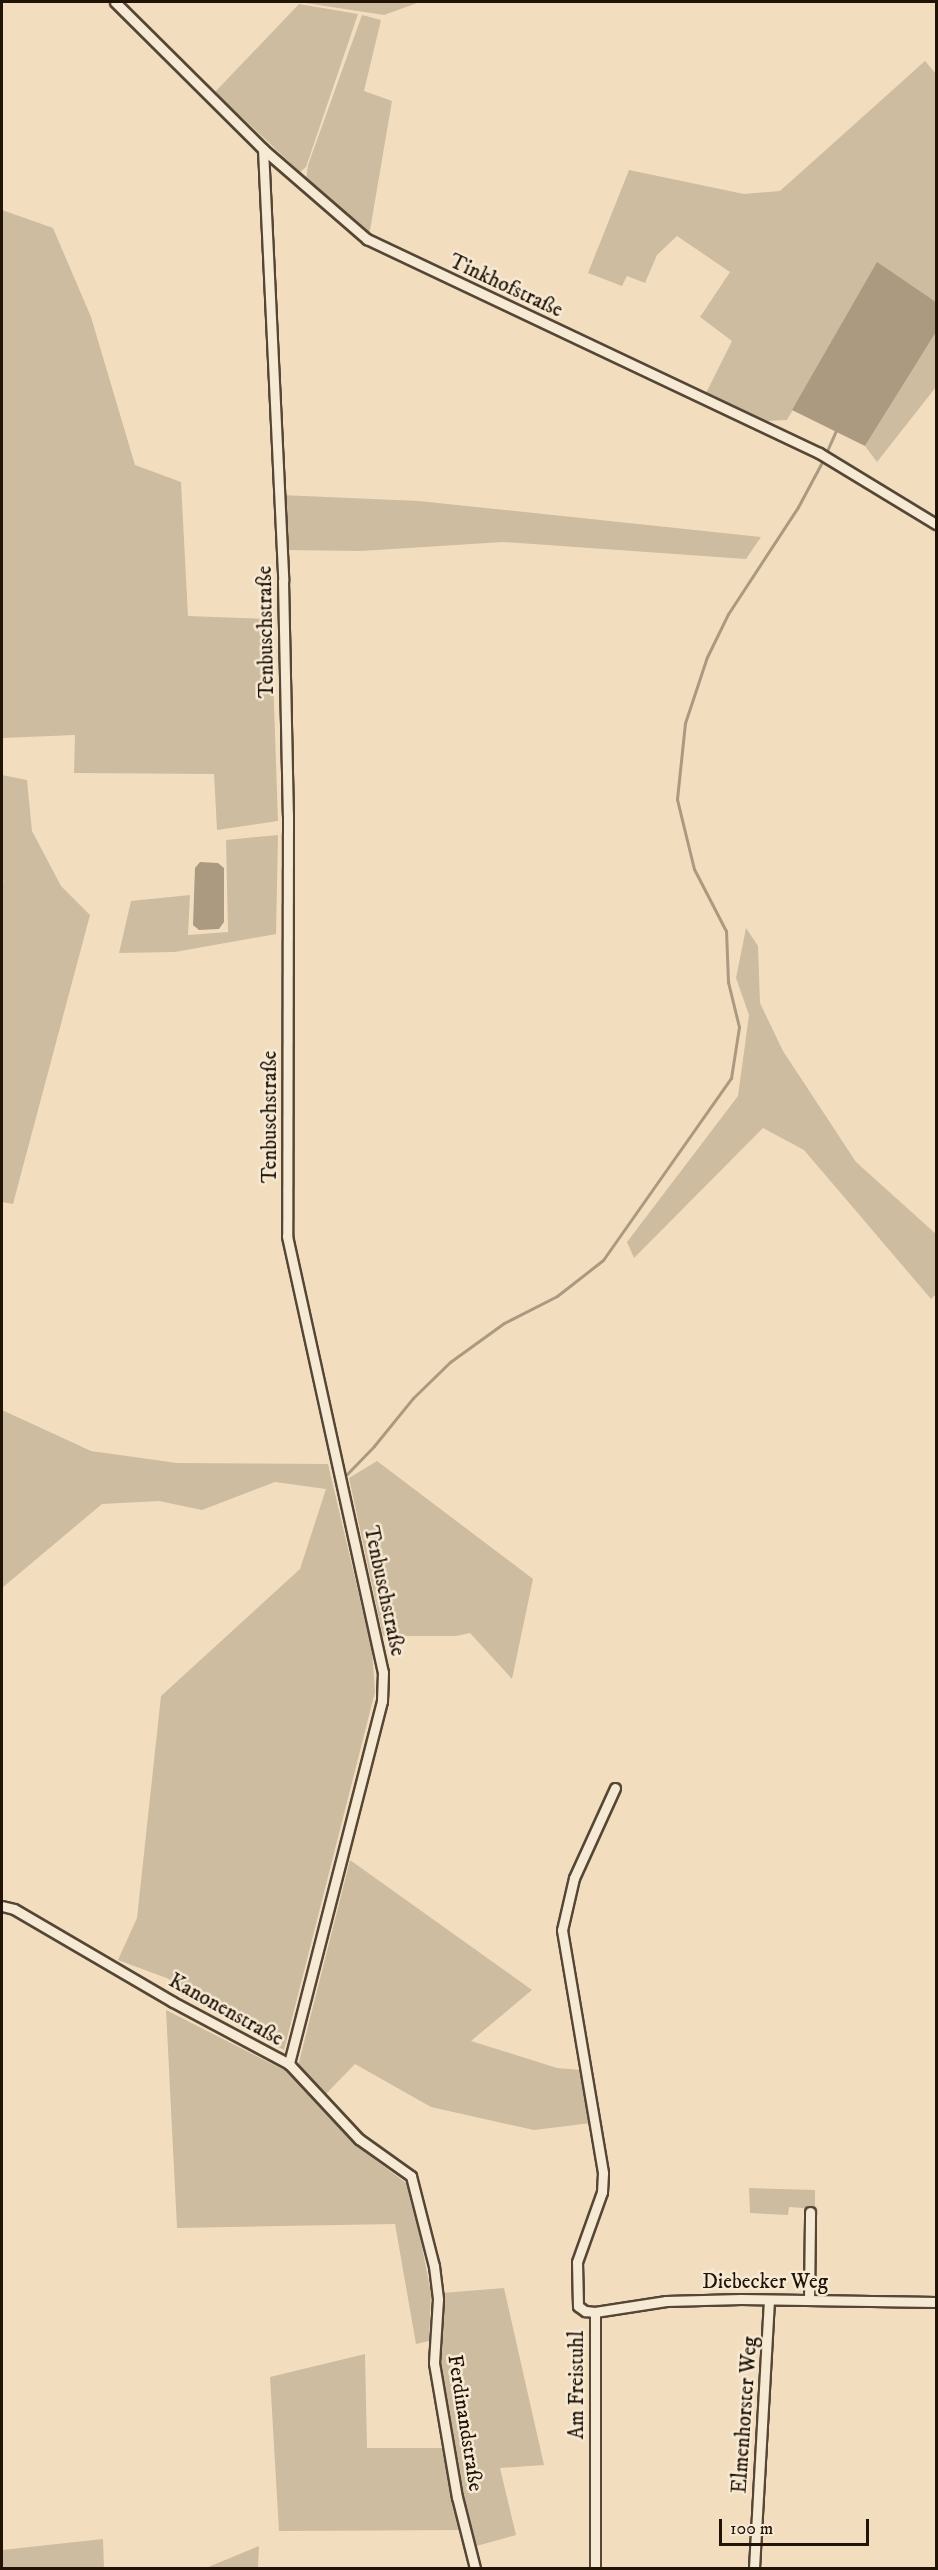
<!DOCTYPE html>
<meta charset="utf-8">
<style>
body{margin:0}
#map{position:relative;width:938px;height:2570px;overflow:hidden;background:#f2debf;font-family:"IM FELL DW Pica",serif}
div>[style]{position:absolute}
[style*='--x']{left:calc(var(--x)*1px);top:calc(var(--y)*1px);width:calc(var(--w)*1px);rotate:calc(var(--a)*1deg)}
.green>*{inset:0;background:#cebca0}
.water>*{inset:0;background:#ab9980}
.stream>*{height:3px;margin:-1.5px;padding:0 1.5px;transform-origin:1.5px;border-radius:1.5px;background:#ab9980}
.roads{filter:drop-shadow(2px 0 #554635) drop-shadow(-2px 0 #554635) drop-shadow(0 2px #554635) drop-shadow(0 -2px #554635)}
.street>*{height:9px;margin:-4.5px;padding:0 4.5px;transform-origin:4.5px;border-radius:4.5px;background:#f7ead5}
span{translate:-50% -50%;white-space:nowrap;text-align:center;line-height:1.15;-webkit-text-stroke:5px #f7ead5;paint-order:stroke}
.street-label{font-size:21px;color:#211407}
.frame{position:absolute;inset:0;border:3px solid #211407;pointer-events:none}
.scale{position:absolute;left:719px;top:2519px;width:150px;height:27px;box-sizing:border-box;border:3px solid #211407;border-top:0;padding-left:8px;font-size:18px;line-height:21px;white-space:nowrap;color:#211407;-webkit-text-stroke:4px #f7ead5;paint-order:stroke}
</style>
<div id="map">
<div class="green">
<div style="clip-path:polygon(299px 2px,420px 2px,384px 15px)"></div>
<div style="clip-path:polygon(299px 4px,358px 14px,306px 167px,300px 172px,215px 92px)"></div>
<div style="clip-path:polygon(362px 15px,381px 20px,364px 91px,392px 101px,369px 236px,306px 180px,308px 165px)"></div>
<div style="clip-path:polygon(925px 61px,936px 74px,936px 302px,877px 263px,787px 420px,767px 421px,705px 395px,732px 341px,700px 317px,730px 272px,677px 236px,657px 255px,645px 283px,627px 276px,622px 286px,588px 273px,629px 170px,744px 194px,780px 191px)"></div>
<div style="clip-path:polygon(2px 210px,53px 228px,91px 317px,135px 465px,181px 482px,188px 616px,271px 619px,278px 821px,217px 830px,214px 774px,74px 773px,75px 735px,2px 738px)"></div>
<div style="clip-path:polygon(936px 332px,936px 387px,877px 462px,865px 446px)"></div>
<div style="clip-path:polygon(281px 495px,419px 501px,761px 537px,746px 559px,503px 542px,361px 551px,284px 550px)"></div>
<div style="clip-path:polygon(2px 775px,27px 780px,32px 831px,61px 886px,90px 915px,13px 1204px,2px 1202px,2px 882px,4px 882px,2px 879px)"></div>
<div style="clip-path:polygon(278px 835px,276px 934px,175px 952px,119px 953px,131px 901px,190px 895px,188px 935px,228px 932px,226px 840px)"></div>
<div style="clip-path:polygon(746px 928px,758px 946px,760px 1003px,783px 1051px,856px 1162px,936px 1234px,936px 1294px,931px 1299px,804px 1150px,763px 1128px,634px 1258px,627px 1242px,738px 1096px,749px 1015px,736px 978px)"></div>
<div style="clip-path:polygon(2px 1410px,91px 1451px,177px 1463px,328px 1464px,372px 1650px,375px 1692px,284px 2050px,180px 1994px,169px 1979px,118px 1960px,137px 1918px,161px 1696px,300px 1569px,326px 1489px,275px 1482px,202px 1510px,159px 1501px,102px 1504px,2px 1588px)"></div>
<div style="clip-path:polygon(377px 1461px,533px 1579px,512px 1679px,470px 1633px,456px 1636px,383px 1636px,349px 1478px)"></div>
<div style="clip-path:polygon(350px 1860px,532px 1990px,471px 2041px,557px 2068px,581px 2070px,591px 2123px,534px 2130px,431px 2107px,355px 2064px,324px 2096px,298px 2066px)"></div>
<div style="clip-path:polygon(166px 2010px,286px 2071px,361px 2149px,410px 2186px,431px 2293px,429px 2341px,416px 2344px,395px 2224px,177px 2228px)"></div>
<div style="clip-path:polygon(749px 2188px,815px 2190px,815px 2209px,789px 2207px,788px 2215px,750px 2213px)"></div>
<div style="clip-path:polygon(504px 2288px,544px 2465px,500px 2468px,516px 2535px,473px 2547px,461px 2491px,440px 2360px,442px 2293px)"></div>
<div style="clip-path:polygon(365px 2354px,367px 2448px,443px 2448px,462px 2530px,279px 2531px,270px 2377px)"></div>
<div style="clip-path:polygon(103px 2539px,104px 2568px,2px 2568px,2px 2550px)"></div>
<div style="clip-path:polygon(259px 2546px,258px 2568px,206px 2568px)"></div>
</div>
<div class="water">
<div style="clip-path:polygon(877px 262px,936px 302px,936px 332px,865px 446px,792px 410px)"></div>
<div style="clip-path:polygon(200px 862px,218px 863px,224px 868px,224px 922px,219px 929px,199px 930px,193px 925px,195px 868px)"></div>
</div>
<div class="stream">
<div style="--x:826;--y:453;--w:24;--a:-66"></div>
<div style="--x:347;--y:1474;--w:39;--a:-46"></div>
<div style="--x:374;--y:1446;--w:62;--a:-50.9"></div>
<div style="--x:413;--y:1398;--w:52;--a:-44.2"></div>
<div style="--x:450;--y:1362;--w:67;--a:-35.8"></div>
<div style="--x:504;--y:1323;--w:59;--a:-27"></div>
<div style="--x:557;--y:1296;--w:58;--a:-38"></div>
<div style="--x:603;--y:1260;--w:223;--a:-54.9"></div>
<div style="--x:731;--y:1078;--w:52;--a:-81.1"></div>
<div style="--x:739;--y:1027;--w:46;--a:-103.7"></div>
<div style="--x:728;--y:982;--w:51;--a:-92.2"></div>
<div style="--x:726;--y:931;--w:70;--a:-117.3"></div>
<div style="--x:694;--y:869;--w:72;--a:-103.7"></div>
<div style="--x:677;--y:799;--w:76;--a:-84"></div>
<div style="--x:685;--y:723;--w:70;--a:-71.6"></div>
<div style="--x:707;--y:657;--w:48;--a:-64"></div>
<div style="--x:728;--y:614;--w:128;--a:-56.8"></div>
<div style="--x:798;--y:507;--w:49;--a:-61.9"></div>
</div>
<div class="roads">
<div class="street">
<div style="--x:115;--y:2;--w:209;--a:44.8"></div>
<div style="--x:263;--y:149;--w:138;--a:40.9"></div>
<div style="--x:367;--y:239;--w:500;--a:25.34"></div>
<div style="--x:819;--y:453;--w:137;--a:31.3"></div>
<div style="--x:263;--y:149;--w:432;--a:87.3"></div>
<div style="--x:283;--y:581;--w:234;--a:88.8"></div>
<div style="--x:288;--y:815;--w:421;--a:90.1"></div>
<div style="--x:287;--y:1236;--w:446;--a:77.6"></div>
<div style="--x:383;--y:1672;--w:29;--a:92"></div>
<div style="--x:382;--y:1701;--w:375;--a:104.4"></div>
<div style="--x:615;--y:1788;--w:99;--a:114.5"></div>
<div style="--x:574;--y:1878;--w:53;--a:103"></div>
<div style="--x:562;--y:1930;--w:246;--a:80.4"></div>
<div style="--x:603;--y:2173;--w:19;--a:93"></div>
<div style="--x:602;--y:2192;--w:74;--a:109.7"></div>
<div style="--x:577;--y:2262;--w:44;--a:88.7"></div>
<div style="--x:578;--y:2306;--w:9;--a:36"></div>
<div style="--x:585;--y:2311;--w:10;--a:6"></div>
<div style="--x:595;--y:2312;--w:72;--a:-8.8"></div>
<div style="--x:666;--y:2301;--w:75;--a:-1.5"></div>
<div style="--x:741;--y:2299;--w:195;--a:0.9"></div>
<div style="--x:2;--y:1906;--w:12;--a:14"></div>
<div style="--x:14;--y:1909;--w:184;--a:30.3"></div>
<div style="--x:173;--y:2002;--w:132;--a:28.1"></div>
<div style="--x:289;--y:2064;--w:103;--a:47"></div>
<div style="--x:359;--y:2139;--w:64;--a:35.4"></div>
<div style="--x:411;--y:2176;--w:93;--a:75.7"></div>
<div style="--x:434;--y:2266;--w:33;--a:83"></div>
<div style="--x:438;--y:2299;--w:64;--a:93.6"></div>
<div style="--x:434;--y:2363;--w:136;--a:80.3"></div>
<div style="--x:457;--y:2497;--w:73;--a:75.8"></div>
<div style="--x:809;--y:2300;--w:88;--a:-89.3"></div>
<div style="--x:595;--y:2312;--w:256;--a:90"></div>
<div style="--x:754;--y:2568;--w:268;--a:-86.8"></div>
</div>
</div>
<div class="street-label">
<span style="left:506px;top:286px;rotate:25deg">Tinkhofstraße</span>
<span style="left:266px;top:632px;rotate:-91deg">Tenbuschstraße</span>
<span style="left:270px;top:1117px;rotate:-90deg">Tenbuschstraße</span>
<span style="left:384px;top:1591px;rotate:78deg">Tenbuschstraße</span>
<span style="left:226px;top:2010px;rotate:29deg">Kanonenstraße</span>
<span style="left:765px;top:2282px">Diebecker Weg</span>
<span style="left:577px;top:2385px;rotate:-90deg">Am Freistuhl</span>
<span style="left:745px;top:2415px;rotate:-86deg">Elmenhorster Weg</span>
<span style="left:465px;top:2423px;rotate:81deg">Ferdinandstraße</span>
</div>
<div class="frame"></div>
<div class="scale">100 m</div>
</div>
